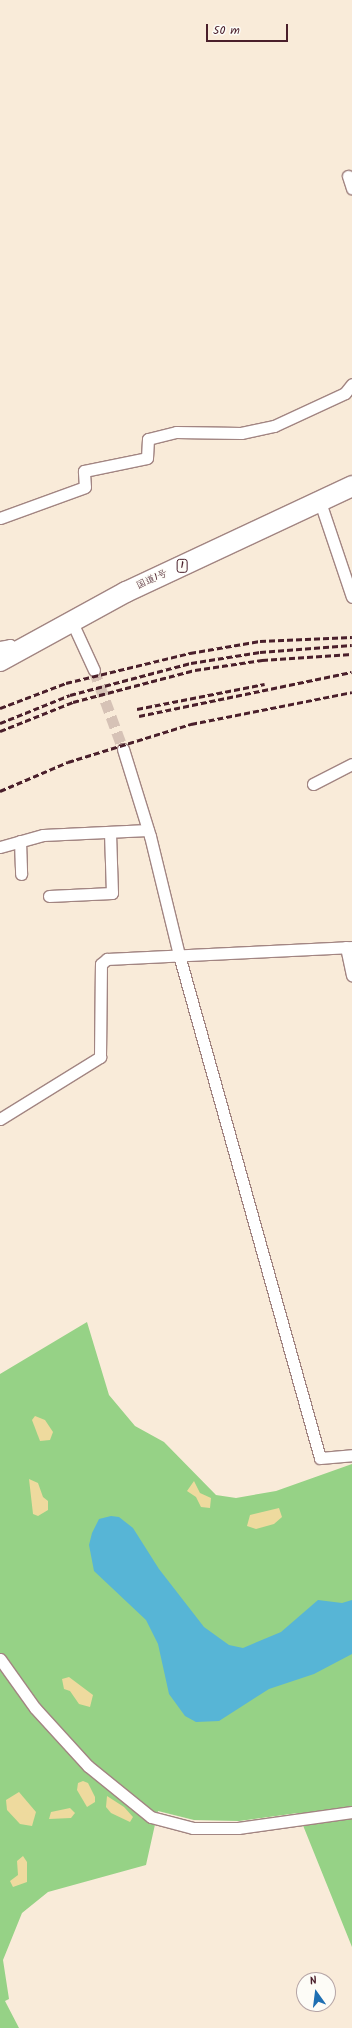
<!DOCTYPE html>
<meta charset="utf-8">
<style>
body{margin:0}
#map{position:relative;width:352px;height:2028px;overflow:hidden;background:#f9ebd9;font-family:Kalam,"Klee One",sans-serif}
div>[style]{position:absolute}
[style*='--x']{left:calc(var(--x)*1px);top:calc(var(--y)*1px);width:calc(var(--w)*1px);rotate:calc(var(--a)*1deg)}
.green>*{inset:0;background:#96d286}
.sand>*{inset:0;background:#eeda9e}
.water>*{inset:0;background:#57b5d6}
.street-tunnel>*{height:11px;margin-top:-5.5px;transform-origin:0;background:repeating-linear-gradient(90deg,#d6c2b6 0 11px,transparent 0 16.5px)}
.roads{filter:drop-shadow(1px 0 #a28582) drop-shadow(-1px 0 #a28582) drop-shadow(0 1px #a28582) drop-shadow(0 -1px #a28582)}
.street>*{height:11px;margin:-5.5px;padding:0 5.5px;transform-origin:5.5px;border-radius:5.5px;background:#fff}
.highway>*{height:20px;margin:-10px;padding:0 10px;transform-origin:10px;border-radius:10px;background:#fff}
.rail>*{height:3px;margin-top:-1.5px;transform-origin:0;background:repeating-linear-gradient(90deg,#4a1f2b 0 6px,transparent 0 9px)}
span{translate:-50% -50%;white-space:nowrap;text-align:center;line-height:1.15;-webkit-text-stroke:3px #fdfcf7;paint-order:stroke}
.shield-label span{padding:1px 3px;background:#fdfcf7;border:1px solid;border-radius:3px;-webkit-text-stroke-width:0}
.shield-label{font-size:9px;color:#4a1f2b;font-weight:700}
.street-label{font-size:10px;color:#4a1f2b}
.north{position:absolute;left:296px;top:1972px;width:40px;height:40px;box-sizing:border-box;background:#fdfcf7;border:1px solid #b5a4a5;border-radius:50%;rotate:346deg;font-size:11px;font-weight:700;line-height:16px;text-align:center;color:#4a1f2b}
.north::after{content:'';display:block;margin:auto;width:14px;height:18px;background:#1f6fb2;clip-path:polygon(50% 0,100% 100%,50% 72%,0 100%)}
.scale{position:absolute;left:206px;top:24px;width:82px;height:18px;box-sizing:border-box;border:2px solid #4a1f2b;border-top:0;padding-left:5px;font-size:12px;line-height:14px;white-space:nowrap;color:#4a1f2b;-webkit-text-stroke:3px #fdfcf7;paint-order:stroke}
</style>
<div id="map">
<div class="green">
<div style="clip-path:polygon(87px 1322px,109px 1395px,135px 1426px,164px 1442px,216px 1495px,236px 1498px,276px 1491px,352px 1464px,352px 1947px,298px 1813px,239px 1821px,194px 1820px,158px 1811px,146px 1865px,48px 1892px,22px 1913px,3px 1960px,9px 1999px,5px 2001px,19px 2028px,0 2028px,0 1374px)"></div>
</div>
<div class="sand">
<div style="clip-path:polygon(35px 1416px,45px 1420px,53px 1432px,50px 1440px,40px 1441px,32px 1420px)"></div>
<div style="clip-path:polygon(29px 1479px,38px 1483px,43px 1497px,48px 1501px,48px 1510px,38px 1516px,33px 1514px)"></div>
<div style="clip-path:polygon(194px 1481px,200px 1493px,211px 1498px,210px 1508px,201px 1507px,196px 1497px,187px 1491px)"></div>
<div style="clip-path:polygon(279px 1508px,282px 1517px,274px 1524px,256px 1529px,247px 1526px,250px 1515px)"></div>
<div style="clip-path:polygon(69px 1677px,93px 1695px,90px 1707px,79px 1704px,70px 1691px,64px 1689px,62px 1679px)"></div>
<div style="clip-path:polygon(83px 1781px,88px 1783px,95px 1797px,95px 1802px,87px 1807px,77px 1790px,78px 1783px)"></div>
<div style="clip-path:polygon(19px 1792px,36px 1812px,32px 1826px,20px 1824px,7px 1810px,6px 1800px)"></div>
<div style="clip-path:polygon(107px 1796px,124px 1807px,133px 1817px,130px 1822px,111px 1813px,106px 1807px)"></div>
<div style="clip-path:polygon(70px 1808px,75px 1813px,71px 1818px,49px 1819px,51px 1812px)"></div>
<div style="clip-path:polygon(23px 1856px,27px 1862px,27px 1882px,13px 1887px,10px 1881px,18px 1875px,17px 1861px)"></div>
</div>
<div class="water">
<div style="clip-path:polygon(111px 1516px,119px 1517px,133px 1528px,159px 1569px,204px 1627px,229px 1645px,243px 1648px,281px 1632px,318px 1600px,342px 1603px,352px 1600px,352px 1654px,314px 1674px,269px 1689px,219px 1721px,196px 1722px,185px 1716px,169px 1694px,158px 1644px,146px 1620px,94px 1571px,89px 1545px,92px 1533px,99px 1519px)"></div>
</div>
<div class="street-tunnel">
<div style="--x:94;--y:670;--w:84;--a:69.8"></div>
</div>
<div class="roads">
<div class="street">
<div style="--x:348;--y:176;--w:13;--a:72"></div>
<div style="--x:320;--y:502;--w:100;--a:71.4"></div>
<div style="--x:0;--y:518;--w:90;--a:-20"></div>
<div style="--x:85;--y:487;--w:16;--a:-94"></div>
<div style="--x:84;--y:471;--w:64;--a:-11.7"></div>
<div style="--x:147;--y:458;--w:19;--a:-87"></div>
<div style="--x:148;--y:439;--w:29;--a:-14"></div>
<div style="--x:176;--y:432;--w:65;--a:0.9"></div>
<div style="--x:241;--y:433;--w:34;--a:-12"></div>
<div style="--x:274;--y:426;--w:78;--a:-24.9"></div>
<div style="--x:345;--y:393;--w:11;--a:-52"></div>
<div style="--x:71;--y:620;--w:55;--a:65.3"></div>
<div style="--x:0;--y:647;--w:10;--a:-11"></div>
<div style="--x:10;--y:645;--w:8;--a:60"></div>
<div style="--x:123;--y:749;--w:91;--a:72.8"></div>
<div style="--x:150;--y:836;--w:122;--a:76.3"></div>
<div style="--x:179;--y:955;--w:522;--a:74.34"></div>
<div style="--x:320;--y:1458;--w:32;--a:-5"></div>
<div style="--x:313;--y:784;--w:44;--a:-27.1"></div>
<div style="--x:20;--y:841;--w:33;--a:88"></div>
<div style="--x:0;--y:847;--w:45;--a:-15.6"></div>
<div style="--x:43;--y:835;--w:105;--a:-2.7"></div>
<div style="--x:49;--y:896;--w:63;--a:-2.7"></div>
<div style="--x:112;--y:893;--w:61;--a:-91.9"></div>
<div style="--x:346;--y:947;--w:29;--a:78"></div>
<div style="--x:0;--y:1119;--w:118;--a:-31.8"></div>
<div style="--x:100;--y:1057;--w:93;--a:-89.4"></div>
<div style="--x:101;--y:964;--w:8;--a:-40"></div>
<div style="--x:107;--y:959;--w:245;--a:-2.8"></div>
<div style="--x:0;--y:1659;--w:60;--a:54.5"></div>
<div style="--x:35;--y:1708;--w:79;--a:47.6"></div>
<div style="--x:88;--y:1766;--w:81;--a:39"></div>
<div style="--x:151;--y:1817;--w:43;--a:14.7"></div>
<div style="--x:193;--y:1828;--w:45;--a:0"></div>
<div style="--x:238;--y:1828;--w:115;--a:-8"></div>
</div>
<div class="highway">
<div style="--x:0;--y:661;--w:144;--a:-28.7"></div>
<div style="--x:126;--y:592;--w:250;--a:-25.1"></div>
</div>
</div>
<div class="rail">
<div style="--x:0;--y:708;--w:71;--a:-20.7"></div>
<div style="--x:66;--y:683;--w:128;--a:-13.6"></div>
<div style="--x:190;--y:653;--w:71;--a:-9.7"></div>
<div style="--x:260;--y:641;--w:92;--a:-2.5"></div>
<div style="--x:137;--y:709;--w:130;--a:-11.1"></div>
<div style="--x:139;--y:716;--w:217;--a:-11.7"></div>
<div style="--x:0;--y:723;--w:75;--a:-21.8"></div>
<div style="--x:70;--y:695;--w:125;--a:-14.8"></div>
<div style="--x:191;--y:663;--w:70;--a:-9.1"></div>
<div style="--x:260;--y:652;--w:92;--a:-4.4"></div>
<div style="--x:0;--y:731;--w:79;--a:-21.7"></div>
<div style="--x:73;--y:702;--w:126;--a:-14.7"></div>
<div style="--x:195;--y:670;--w:68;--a:-8.5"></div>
<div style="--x:262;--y:660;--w:90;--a:-3.8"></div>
<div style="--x:0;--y:791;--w:74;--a:-23.1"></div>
<div style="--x:68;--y:762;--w:129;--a:-17.2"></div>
<div style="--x:191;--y:724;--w:164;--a:-11.2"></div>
</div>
<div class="shield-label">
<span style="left:182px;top:566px">1</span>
</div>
<div class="street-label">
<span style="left:152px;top:580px;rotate:-25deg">国道1号</span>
</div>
<div class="north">N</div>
<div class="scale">50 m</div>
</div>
